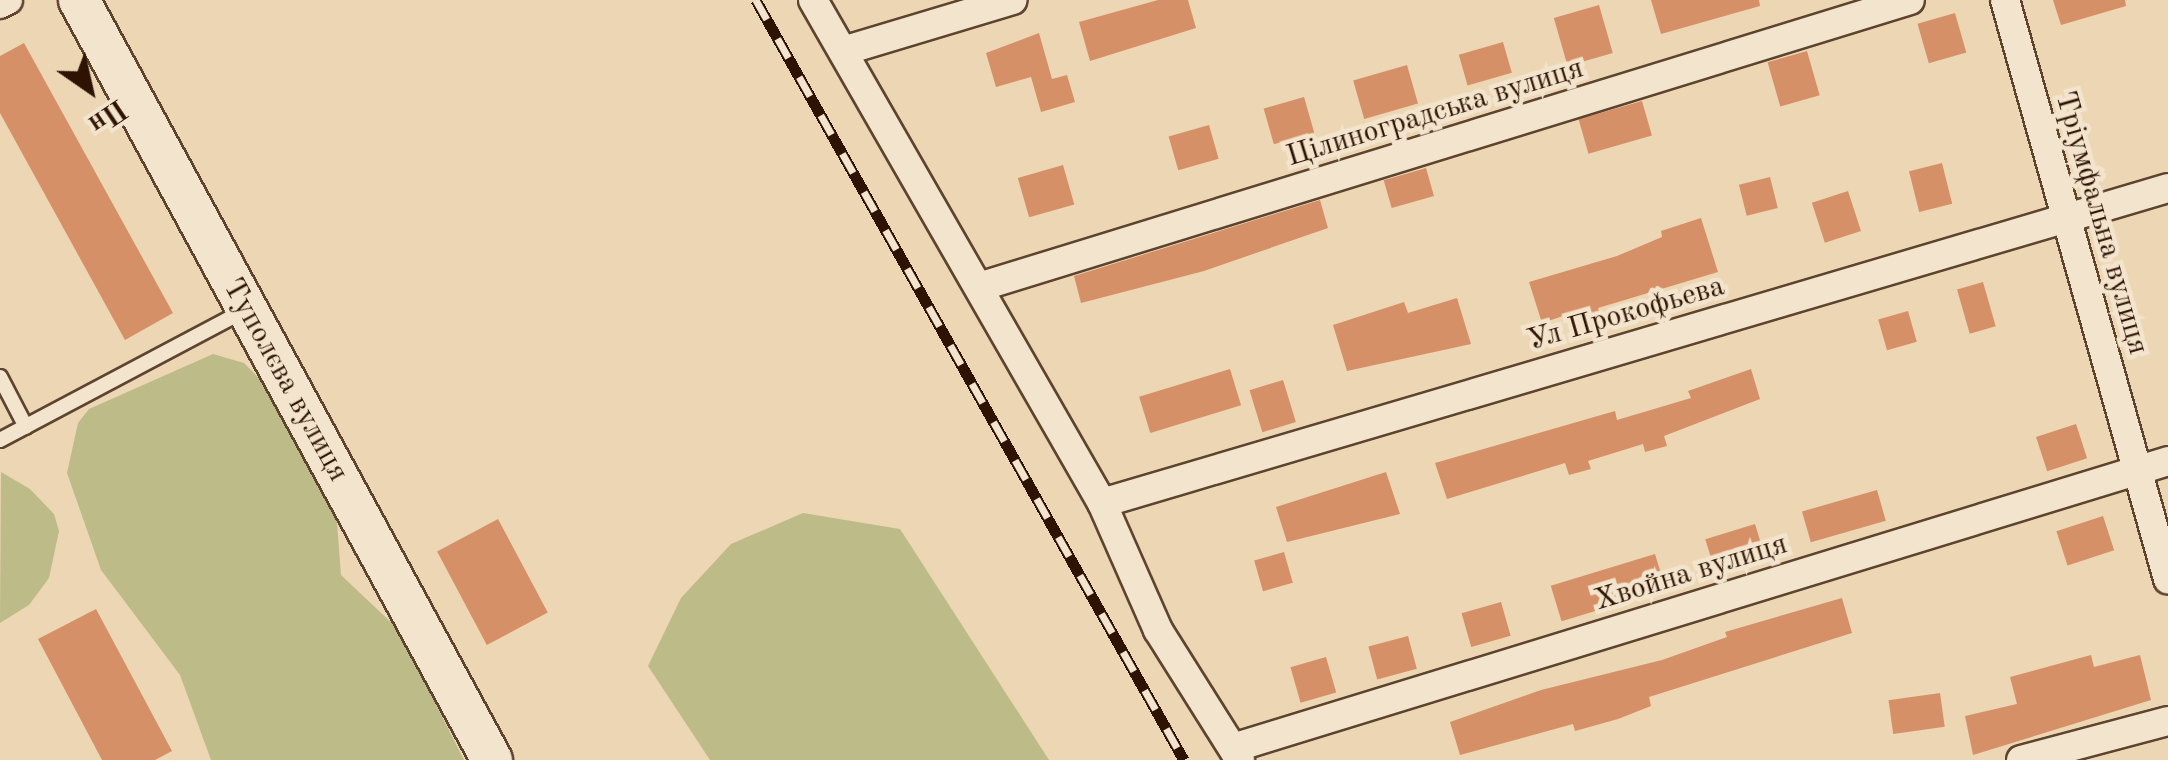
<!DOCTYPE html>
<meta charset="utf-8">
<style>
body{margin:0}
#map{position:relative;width:2168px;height:760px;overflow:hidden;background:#ecd6b3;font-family:"Old Standard TT",serif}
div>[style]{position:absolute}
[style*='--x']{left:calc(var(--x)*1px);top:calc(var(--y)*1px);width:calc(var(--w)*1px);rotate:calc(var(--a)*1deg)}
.green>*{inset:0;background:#bdbc89}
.building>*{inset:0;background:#d69068;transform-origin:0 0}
.roads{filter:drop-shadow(2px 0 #5e442f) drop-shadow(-2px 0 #5e442f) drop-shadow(0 2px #5e442f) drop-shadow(0 -2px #5e442f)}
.service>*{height:14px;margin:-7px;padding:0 7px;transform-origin:7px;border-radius:7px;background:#f3e4ce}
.minor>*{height:28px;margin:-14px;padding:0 14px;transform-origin:14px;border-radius:14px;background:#f3e4ce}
.secondary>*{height:40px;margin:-20px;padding:0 20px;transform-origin:20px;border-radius:20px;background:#f3e4ce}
.rail>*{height:11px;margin-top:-5.5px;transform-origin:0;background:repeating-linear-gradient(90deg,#f3e4ce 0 22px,#2e1303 0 44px);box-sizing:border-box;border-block:2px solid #2e1303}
span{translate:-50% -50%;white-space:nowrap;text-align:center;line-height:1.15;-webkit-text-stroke:9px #f3e4ce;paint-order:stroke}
.street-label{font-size:30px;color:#2e1303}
.north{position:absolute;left:40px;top:40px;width:100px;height:100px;-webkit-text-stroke:8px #f3e4ce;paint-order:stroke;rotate:146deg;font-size:28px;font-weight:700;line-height:40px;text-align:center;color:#2e1303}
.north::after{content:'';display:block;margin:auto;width:35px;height:45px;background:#2e1303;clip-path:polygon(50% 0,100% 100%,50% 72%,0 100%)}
</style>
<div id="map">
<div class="green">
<div style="clip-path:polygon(213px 354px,244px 363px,289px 409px,336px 510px,341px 575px,398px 629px,464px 760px,211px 760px,180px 675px,101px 570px,67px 473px,78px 423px,89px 409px)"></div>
<div style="clip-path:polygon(1px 472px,30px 489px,54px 514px,59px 531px,49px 578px,29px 605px,0 623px)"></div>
<div style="clip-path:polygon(803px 513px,900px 529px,1049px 760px,710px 760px,648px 666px,681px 598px,731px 544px)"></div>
</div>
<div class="building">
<div style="clip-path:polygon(1158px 0,1188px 0,1196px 28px,1090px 61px,1079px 22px)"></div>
<div style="clip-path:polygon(1651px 0,1759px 0,1760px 6px,1661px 34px)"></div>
<div style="clip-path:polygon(2053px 0,2125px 0,2126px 6px,2061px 25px)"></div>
<div style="left:1599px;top:5px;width:50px;height:47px;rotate:74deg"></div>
<div style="left:1955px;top:13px;width:41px;height:39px;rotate:74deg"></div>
<div style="clip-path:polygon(1039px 33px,1052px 79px,1067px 75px,1075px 102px,1041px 112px,1031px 77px,996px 87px,986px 53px)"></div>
<div style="left:1503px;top:42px;width:32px;height:46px;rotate:74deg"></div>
<div style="clip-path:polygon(24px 43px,173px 313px,125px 340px,0 113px,0 56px)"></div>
<div style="left:1807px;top:51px;width:46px;height:41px;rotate:74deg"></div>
<div style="left:1407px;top:65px;width:40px;height:56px;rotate:74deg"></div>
<div style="left:1304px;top:97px;width:37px;height:42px;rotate:74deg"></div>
<div style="left:1642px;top:101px;width:36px;height:66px;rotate:74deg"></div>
<div style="left:1209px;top:125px;width:35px;height:42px;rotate:74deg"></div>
<div style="left:1942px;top:163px;width:42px;height:34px;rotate:76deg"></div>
<div style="left:1063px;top:165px;width:41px;height:47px;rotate:74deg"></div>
<div style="left:1426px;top:168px;width:29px;height:44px;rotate:74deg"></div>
<div style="left:1770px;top:177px;width:32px;height:32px;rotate:76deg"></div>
<div style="left:1848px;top:191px;width:42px;height:38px;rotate:72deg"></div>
<div style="clip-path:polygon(1320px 200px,1328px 228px,1204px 271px,1081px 303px,1074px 276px)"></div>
<div style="clip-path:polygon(1701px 218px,1718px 272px,1598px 308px,1603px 324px,1578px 332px,1572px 313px,1542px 323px,1529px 282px,1617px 256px,1662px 237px,1661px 231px)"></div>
<div style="left:1983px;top:282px;width:46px;height:27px;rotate:74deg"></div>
<div style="clip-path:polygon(1457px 298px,1471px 344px,1347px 371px,1333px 325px,1404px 302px,1408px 313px)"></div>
<div style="left:1908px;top:311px;width:32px;height:31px;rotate:74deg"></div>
<div style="left:1230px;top:369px;width:38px;height:95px;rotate:73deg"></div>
<div style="clip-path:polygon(1751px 369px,1760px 399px,1664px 436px,1667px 446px,1645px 452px,1643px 444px,1588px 461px,1591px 469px,1569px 475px,1565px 463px,1447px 499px,1435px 463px,1615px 411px,1617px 420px,1691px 398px,1688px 391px)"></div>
<div style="left:1283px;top:380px;width:44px;height:35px;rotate:73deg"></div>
<div style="left:2076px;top:424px;width:36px;height:42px;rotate:72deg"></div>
<div style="clip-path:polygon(1386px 472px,1400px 514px,1287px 542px,1276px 507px)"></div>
<div style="left:1877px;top:490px;width:32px;height:78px;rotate:74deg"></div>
<div style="left:2103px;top:516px;width:36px;height:49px;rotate:72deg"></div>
<div style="left:498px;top:519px;width:106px;height:69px;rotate:62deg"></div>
<div style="left:1755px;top:524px;width:37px;height:52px;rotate:73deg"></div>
<div style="left:1284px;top:552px;width:32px;height:31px;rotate:74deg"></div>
<div style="left:1655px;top:554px;width:37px;height:109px;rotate:73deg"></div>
<div style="clip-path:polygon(1842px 598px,1852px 633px,1649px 697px,1651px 706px,1618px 719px,1575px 731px,1573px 724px,1460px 755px,1450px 722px,1541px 690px,1662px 660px,1727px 637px,1725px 632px)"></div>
<div style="left:1501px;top:602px;width:35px;height:41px;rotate:74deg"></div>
<div style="clip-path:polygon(96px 609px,172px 751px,155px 760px,102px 760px,38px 639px)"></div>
<div style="left:1408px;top:636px;width:34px;height:41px;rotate:75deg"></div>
<div style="clip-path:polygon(2091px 655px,2094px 667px,2140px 655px,2151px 700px,1973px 755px,1965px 716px,2017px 704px,2010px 677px)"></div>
<div style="left:1326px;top:657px;width:37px;height:37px;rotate:74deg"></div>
<div style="left:1940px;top:693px;width:34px;height:52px;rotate:82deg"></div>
</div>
<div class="roads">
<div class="service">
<div style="--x:0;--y:377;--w:56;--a:62.5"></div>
<div style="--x:0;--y:440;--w:274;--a:-27.9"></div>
</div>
<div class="minor">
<div style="--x:813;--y:0;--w:580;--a:60.12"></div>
<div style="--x:1102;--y:503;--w:139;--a:66.2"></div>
<div style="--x:1158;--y:630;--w:154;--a:57.8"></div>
<div style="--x:2005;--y:0;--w:602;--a:74.28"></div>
<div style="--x:0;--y:4;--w:9;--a:-27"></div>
<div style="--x:843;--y:51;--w:177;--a:-16.7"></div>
<div style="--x:979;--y:287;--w:974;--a:-17.13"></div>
<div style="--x:1102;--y:503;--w:1112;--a:-16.46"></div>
<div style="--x:1233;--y:748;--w:978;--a:-17.06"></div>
<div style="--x:2021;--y:760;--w:152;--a:-14.9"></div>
</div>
<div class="secondary">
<div style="--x:79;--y:0;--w:865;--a:61.48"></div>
</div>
</div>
<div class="rail">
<div style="--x:756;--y:0;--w:872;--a:60.61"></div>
</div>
<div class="street-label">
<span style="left:1435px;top:113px;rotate:-17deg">Цілиноградська вулиця</span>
<span style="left:2101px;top:223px;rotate:74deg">Тріумфальна вулиця</span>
<span style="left:1626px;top:314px;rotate:-16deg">Ул Прокофьева</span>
<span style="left:285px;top:380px;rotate:61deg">Туполєва вулиця</span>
<span style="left:1691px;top:573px;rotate:-17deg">Хвойна вулиця</span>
</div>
<div class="north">Пн</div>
</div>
